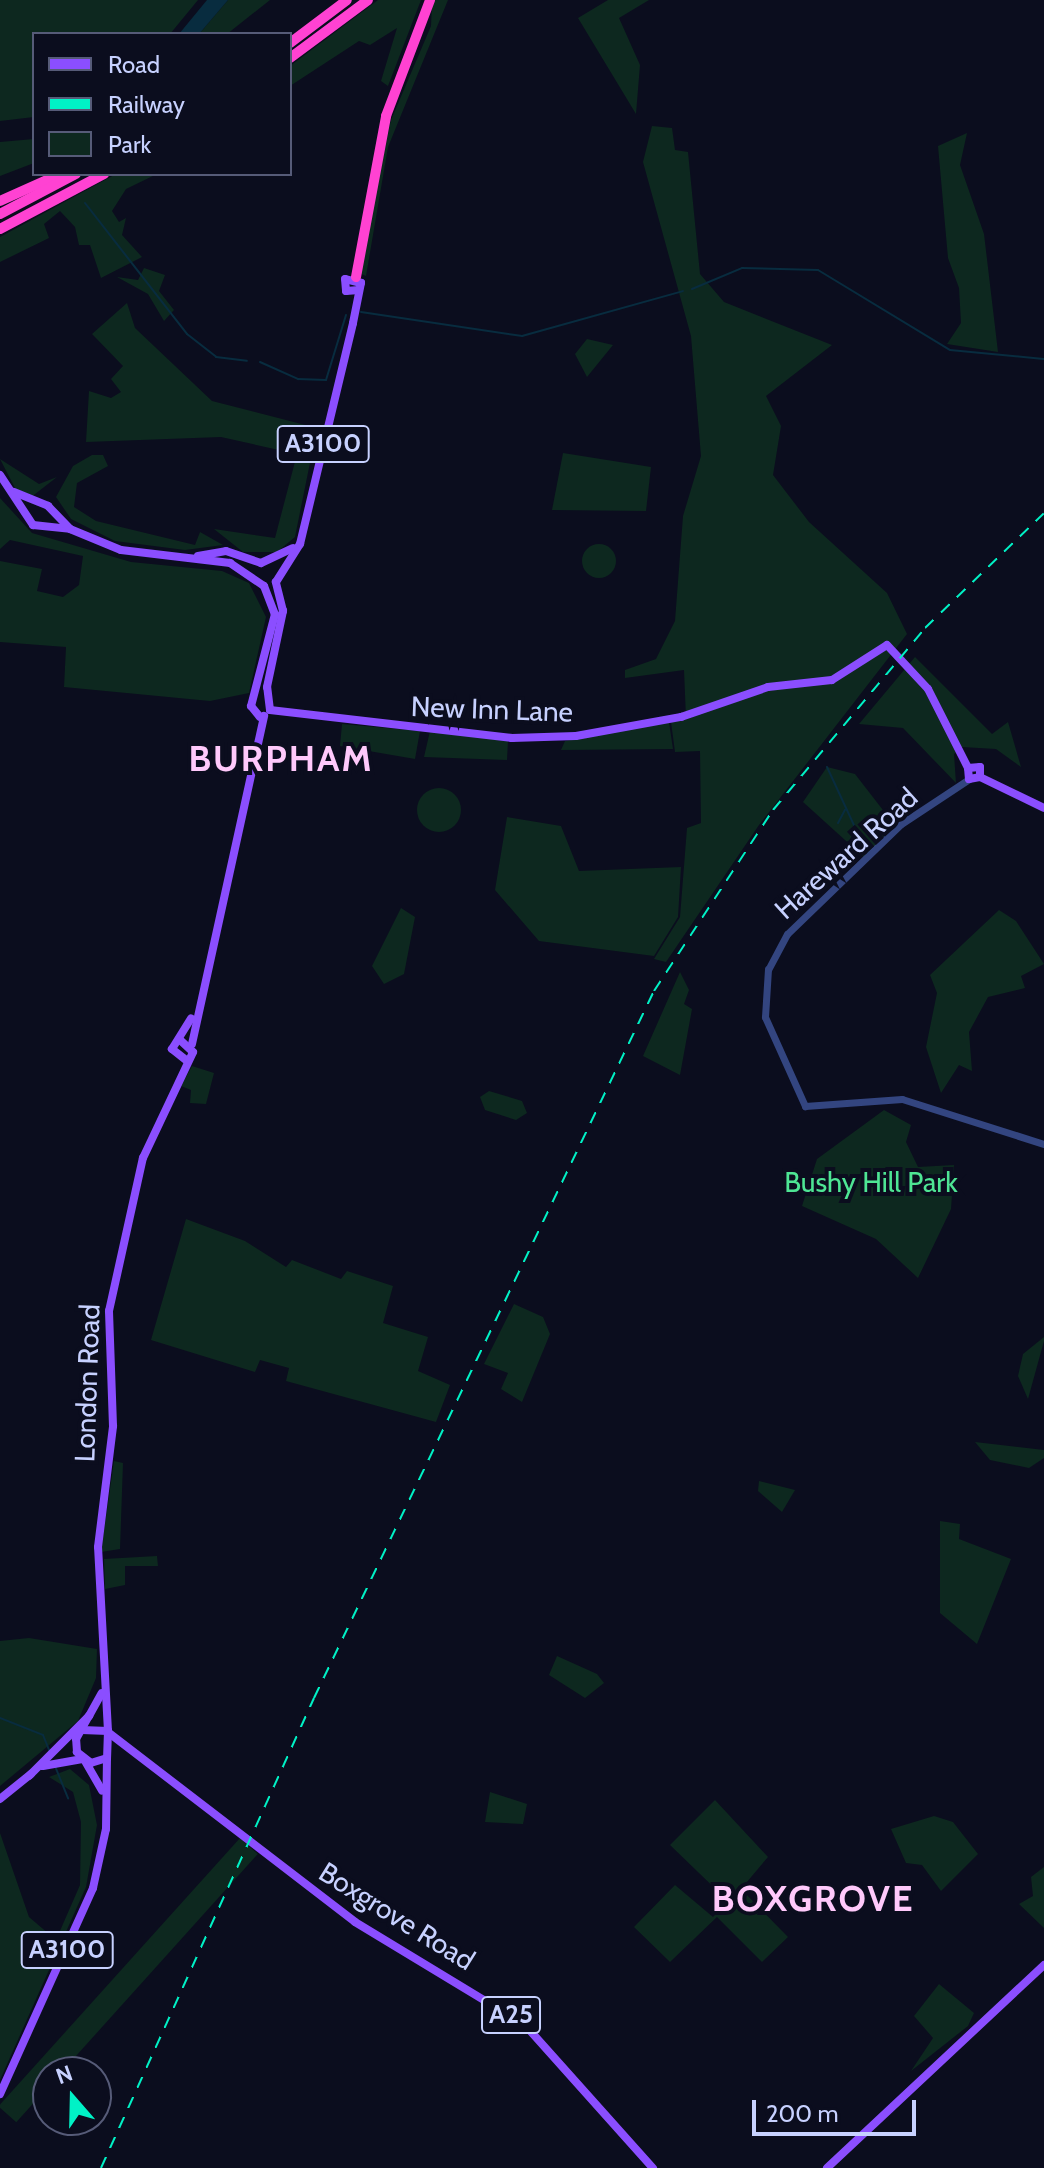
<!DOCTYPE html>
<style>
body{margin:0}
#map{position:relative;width:1044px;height:2168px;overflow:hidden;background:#0b0d1e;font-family:Cabin,sans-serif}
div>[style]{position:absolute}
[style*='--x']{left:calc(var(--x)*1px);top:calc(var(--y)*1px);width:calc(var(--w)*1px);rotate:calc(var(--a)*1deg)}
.green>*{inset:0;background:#0d281f;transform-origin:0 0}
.round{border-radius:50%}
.water>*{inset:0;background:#082c3f}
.stream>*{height:2px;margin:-1px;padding:0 1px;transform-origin:1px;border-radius:1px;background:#082c3f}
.minor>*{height:7px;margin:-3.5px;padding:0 3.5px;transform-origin:3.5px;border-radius:3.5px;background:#334580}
.major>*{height:8px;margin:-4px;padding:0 4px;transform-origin:4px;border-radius:4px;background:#8b4eff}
.highway>*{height:10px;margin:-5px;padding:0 5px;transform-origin:5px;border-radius:5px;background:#ff42d2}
.rail>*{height:2px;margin-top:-1px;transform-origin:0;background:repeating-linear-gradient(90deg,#00f2c6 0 12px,transparent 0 22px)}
span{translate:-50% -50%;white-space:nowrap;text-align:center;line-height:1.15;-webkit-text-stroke:8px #0b0d1e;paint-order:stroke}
.shield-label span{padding:2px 6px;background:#0b0d1e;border:2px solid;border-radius:6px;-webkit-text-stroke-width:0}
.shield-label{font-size:26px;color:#c7d1ff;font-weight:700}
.street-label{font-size:28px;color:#c7d1ff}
.park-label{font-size:28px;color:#4ee594}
.district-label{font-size:36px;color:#ffc9fb;font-weight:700;letter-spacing:2px}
.legend{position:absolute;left:32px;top:32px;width:260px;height:144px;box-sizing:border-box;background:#0b0d1e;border:2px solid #565b78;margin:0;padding:10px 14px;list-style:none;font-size:24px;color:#c7d1ff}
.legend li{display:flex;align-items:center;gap:16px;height:40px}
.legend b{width:40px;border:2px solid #565b78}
.north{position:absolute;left:32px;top:2056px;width:80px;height:80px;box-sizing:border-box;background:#0b0d1e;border:2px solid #565b78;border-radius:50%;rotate:340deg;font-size:22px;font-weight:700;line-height:32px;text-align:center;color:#c7d1ff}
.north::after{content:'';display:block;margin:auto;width:28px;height:36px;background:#00f2c6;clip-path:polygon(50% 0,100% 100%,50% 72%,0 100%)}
.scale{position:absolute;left:752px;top:2100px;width:164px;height:36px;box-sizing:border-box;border:4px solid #c7d1ff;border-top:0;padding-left:10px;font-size:24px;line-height:28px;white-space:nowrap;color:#c7d1ff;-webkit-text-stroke:6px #0b0d1e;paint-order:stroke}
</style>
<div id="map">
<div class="green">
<div style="clip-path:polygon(0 0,198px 0,170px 34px,34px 34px,34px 117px,0 121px)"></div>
<div style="clip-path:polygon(228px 0,270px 0,227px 34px,199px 34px)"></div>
<div style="clip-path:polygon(378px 0,421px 0,388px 86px,381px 81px,397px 28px,370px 45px,359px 41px,290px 86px,290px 66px)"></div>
<div style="clip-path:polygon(432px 0,448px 0,388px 147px,366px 276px,359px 273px,391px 120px,431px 26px)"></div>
<div style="clip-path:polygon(608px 0,649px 0,619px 18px,640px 65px,636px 114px,578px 18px)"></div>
<div style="clip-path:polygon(652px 126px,672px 128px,675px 150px,688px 152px,700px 274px,724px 302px,832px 345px,766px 396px,781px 426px,773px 475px,809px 522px,887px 593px,907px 634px,759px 825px,666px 962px,654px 959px,680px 917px,687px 828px,701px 823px,700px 751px,675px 752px,671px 722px,686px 718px,684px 670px,625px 678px,625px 670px,656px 659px,675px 621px,683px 516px,701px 456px,691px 336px,643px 162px)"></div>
<div style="clip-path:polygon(967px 133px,960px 165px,984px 234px,998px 352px,947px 344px,961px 323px,959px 288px,948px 258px,938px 146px)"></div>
<div style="clip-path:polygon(34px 139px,34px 163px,0 176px,0 142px)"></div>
<div style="clip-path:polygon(116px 174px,157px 174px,126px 189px,112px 211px,119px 222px,126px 218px,122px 235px,142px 257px,101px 278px,90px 245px,79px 245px,75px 227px,60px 211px,44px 224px,49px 238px,0 262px,0 237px)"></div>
<div style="clip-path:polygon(144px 268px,165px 275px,159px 291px,174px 310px,164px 321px,148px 294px,117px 277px,138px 280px)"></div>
<div style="clip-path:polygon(127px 303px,135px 328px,212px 401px,317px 428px,295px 537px,277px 552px,243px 552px,214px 529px,275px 538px,297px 454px,221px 437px,86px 442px,89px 391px,111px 398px,121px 392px,111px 379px,123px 366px,92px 334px)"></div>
<div style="clip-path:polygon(587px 339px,613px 345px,587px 377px,575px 354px)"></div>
<div style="clip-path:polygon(563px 453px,651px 467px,646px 511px,552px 510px)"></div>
<div style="clip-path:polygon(92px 455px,103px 455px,108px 466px,77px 483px,74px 507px,96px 521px,195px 545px,200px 532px,223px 545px,185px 550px,115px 541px,71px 519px,56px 497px,73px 466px)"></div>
<div style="clip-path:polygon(0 459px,39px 484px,57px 477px,30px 498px,15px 488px)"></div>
<div style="clip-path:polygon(0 498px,32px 533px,131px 562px,222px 571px,249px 583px,266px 617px,249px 693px,210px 701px,64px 687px,66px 647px,0 642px,0 561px,42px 569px,37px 591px,63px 597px,79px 585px,83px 556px,10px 540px,0 549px)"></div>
<div class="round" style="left:582px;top:544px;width:34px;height:34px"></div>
<div style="clip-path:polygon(915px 657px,992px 734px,1008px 722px,1021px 767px,996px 749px,962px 747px,954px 754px,956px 783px,903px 728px,859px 724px)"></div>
<div style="clip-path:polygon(669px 722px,673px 749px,561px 750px,565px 741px)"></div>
<div style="clip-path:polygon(342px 724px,420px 731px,415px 759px,340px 746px)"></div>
<div style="clip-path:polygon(430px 731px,508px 741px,507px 760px,424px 757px)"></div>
<div style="clip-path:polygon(827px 767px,855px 774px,893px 823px,867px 860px,803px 802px)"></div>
<div class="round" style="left:417px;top:788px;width:44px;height:44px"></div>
<div style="clip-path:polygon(507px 817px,561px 826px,579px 871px,681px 867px,678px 917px,654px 956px,539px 941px,495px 890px)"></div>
<div style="clip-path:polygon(401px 908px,415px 917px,404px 974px,384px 984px,372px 966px)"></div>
<div style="clip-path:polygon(999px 910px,1016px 921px,1044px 964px,1021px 976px,1025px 988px,988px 997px,969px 1032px,972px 1071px,959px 1065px,941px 1093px,926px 1047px,937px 993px,930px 975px)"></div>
<div style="clip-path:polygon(680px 972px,689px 990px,684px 1004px,692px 1009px,680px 1075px,643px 1056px)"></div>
<div style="clip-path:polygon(192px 1066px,214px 1073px,206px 1104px,190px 1103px,191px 1090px,181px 1086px)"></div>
<div style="clip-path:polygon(489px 1091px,522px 1101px,527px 1113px,516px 1120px,485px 1110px,480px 1097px)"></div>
<div style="clip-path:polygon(884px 1110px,911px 1125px,906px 1142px,918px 1167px,954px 1165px,951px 1209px,918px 1278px,876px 1239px,802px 1206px,817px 1159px)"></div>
<div style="clip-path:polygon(186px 1219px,245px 1241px,286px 1267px,292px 1260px,341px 1279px,347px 1271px,393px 1286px,383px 1323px,428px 1337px,418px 1371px,450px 1385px,436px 1422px,286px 1381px,289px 1368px,260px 1360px,255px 1372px,151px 1340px)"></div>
<div style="clip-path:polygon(514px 1304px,543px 1317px,550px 1334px,522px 1402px,501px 1389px,508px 1373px,484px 1364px)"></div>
<div style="clip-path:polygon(1044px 1337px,1044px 1341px,1028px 1399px,1018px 1376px,1023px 1354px)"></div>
<div style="clip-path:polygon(975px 1442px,1044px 1450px,1044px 1458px,1029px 1468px,990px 1460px)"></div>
<div style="clip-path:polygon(114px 1461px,123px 1463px,120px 1549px,101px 1552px)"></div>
<div style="clip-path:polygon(759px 1481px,795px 1490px,782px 1512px,758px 1491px)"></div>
<div style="clip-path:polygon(940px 1521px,960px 1524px,959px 1539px,1011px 1559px,977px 1644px,940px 1613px)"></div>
<div style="clip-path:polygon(157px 1556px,158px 1566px,125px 1566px,125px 1585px,105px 1589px,104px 1559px)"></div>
<div style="clip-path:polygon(29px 1638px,97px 1649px,96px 1678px,78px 1721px,0 1786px,0 1641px)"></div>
<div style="clip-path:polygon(557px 1656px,597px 1674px,604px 1683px,585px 1698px,549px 1675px)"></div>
<div style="clip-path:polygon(70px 1769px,89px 1785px,97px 1825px,86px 1887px,0 2080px,0 1833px,29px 1917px,56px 1940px,80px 1885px,81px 1822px,73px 1792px,49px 1777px)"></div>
<div style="clip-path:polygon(490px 1792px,527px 1804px,523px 1824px,485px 1822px)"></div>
<div style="clip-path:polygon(715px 1800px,768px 1857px,741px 1889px,788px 1937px,762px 1962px,717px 1917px,670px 1962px,634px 1927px,675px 1885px,713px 1917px,728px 1901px,670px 1845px)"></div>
<div style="clip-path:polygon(934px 1816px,953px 1822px,978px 1854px,941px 1891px,922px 1865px,906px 1863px,891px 1829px)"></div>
<div style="left:240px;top:1838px;width:24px;height:361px;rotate:42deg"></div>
<div style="clip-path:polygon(1044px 1867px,1044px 1928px,1019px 1904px,1033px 1896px,1031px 1877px)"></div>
<div style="clip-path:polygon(939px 1984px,974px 2013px,968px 2026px,911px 2071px,933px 2038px,914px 2016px)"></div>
</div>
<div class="water">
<div style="clip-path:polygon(207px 0,228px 0,199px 34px,179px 34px)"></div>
</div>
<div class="stream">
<div style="--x:85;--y:203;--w:166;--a:52.1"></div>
<div style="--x:187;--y:334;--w:37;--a:38"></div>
<div style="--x:216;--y:357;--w:31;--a:7"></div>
<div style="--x:692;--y:289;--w:54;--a:-22.8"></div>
<div style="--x:742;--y:268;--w:76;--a:1.5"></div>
<div style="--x:818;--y:270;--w:154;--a:31.2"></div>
<div style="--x:950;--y:350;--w:94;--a:5.5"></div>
<div style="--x:361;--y:312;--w:163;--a:8.5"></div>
<div style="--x:522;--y:336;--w:167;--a:-15.6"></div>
<div style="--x:260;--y:362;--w:42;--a:24.1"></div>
<div style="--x:298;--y:379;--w:28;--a:2"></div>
<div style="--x:326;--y:380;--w:68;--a:-72.9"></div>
<div style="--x:827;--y:767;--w:93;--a:65.1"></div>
<div style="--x:838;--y:823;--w:15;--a:-62"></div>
<div style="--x:0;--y:1718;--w:46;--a:21.6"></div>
<div style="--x:43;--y:1735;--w:18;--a:68"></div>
<div style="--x:55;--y:1766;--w:35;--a:68"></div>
</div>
<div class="minor">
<div style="--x:969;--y:779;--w:82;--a:146.5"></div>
<div style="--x:901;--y:824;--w:158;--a:136"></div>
<div style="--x:787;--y:934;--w:40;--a:118"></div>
<div style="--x:768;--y:969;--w:48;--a:93.6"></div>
<div style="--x:765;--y:1017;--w:98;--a:65.8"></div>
<div style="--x:805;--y:1106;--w:97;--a:-4.1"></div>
<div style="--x:902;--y:1099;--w:149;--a:17.6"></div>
</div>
<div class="major">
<div style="--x:0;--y:475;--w:60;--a:56.6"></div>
<div style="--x:33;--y:525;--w:37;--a:6"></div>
<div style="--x:70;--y:529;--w:55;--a:22.4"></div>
<div style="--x:121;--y:550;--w:110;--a:6.8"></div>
<div style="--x:230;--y:563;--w:41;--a:34.1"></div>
<div style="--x:264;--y:586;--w:30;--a:69"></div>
<div style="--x:275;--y:614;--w:95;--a:104.6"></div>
<div style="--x:251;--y:706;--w:14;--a:51"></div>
<div style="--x:14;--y:492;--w:37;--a:22"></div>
<div style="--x:48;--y:506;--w:32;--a:46"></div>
<div style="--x:198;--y:556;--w:28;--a:-10"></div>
<div style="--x:226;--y:551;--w:37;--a:19"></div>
<div style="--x:261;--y:563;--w:35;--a:-25"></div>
<div style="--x:270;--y:710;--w:244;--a:6.6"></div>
<div style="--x:512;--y:738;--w:64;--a:-1.8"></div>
<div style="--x:576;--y:736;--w:107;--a:-10.3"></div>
<div style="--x:681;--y:717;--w:92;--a:-19"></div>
<div style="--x:768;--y:687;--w:64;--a:-6.2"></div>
<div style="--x:832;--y:680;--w:65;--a:-32.5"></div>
<div style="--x:887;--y:645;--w:60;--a:47"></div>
<div style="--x:928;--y:689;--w:89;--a:63.1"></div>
<div style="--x:270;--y:710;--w:23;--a:-97"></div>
<div style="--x:267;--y:687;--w:78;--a:-78.1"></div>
<div style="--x:283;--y:611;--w:30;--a:-104"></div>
<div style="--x:276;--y:582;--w:45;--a:-57.7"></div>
<div style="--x:300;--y:544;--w:227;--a:-76.5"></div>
<div style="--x:353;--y:323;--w:41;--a:-78.7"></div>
<div style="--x:361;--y:283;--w:16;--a:-166"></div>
<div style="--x:345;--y:279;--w:12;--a:85"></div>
<div style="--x:346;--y:291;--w:13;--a:-4"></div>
<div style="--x:968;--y:768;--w:11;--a:85"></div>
<div style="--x:969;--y:779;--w:11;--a:-10"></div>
<div style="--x:968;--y:768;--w:12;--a:-5"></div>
<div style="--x:980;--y:767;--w:10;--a:90"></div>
<div style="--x:980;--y:777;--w:71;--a:25.8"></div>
<div style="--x:192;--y:1044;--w:336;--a:-77.6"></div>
<div style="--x:186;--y:1060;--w:18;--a:-142"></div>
<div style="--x:172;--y:1049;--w:36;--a:-58"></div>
<div style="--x:82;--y:1730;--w:26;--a:2"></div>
<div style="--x:108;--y:1731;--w:27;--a:92"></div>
<div style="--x:107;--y:1758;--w:17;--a:163"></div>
<div style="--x:91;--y:1763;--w:18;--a:-142"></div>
<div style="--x:77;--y:1752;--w:13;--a:-94"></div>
<div style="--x:76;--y:1739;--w:26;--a:-61"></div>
<div style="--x:108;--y:1731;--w:184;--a:-93.1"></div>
<div style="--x:98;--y:1547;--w:122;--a:-82.9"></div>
<div style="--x:113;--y:1426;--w:115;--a:-92"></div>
<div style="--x:109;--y:1311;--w:157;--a:-77.5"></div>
<div style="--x:143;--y:1158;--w:117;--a:-64.7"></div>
<div style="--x:193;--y:1052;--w:18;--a:-137"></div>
<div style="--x:109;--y:1733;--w:310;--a:37.5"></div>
<div style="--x:355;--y:1922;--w:199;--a:31.2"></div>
<div style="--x:525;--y:2025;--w:192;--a:48.2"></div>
<div style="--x:85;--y:1761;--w:34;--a:60"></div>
<div style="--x:43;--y:1766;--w:40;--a:-10"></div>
<div style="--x:29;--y:1776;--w:85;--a:-45"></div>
<div style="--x:89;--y:1716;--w:26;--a:-61"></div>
<div style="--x:0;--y:1799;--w:40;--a:-39"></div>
<div style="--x:0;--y:2094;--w:226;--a:-65.7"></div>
<div style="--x:93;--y:1888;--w:60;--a:-77.6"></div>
<div style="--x:106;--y:1829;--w:71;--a:-89.2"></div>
<div style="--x:827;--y:2168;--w:297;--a:-43.1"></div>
</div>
<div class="highway">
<div style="--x:290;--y:43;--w:71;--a:-37"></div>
<div style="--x:290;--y:58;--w:97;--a:-36.6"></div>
<div style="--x:0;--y:201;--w:66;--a:-24.2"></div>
<div style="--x:0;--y:214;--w:86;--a:-27.8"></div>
<div style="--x:0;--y:229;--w:118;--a:-27.9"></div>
<div style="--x:356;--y:277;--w:164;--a:-79.4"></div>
<div style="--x:386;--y:116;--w:124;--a:-69.2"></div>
</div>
<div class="rail">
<div style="--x:101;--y:2168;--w:516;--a:-65.62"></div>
<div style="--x:314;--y:1698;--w:785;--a:-64.32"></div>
<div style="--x:654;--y:991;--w:217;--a:-56.7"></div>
<div style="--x:773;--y:810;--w:237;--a:-50.1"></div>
<div style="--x:925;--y:628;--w:165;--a:-44"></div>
</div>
<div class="shield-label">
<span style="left:323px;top:444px">A3100</span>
<span style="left:67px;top:1950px">A3100</span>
<span style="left:511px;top:2015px">A25</span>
</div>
<div class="street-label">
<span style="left:492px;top:709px;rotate:2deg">New Inn Lane</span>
<span style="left:846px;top:853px;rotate:-42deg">Hareward Road</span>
<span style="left:87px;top:1383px;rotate:-88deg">London Road</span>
<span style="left:397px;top:1916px;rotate:32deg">Boxgrove Road</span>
</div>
<div class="park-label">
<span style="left:871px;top:1182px">Bushy Hill Park</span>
</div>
<div class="district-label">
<span style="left:281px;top:759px">BURPHAM</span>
<span style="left:813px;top:1899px">BOXGROVE</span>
</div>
<ul class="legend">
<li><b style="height:10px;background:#8b4eff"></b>Road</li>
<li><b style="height:10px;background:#00f2c6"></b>Railway</li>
<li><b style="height:22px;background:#0d281f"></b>Park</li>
</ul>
<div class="north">N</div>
<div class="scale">200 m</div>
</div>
